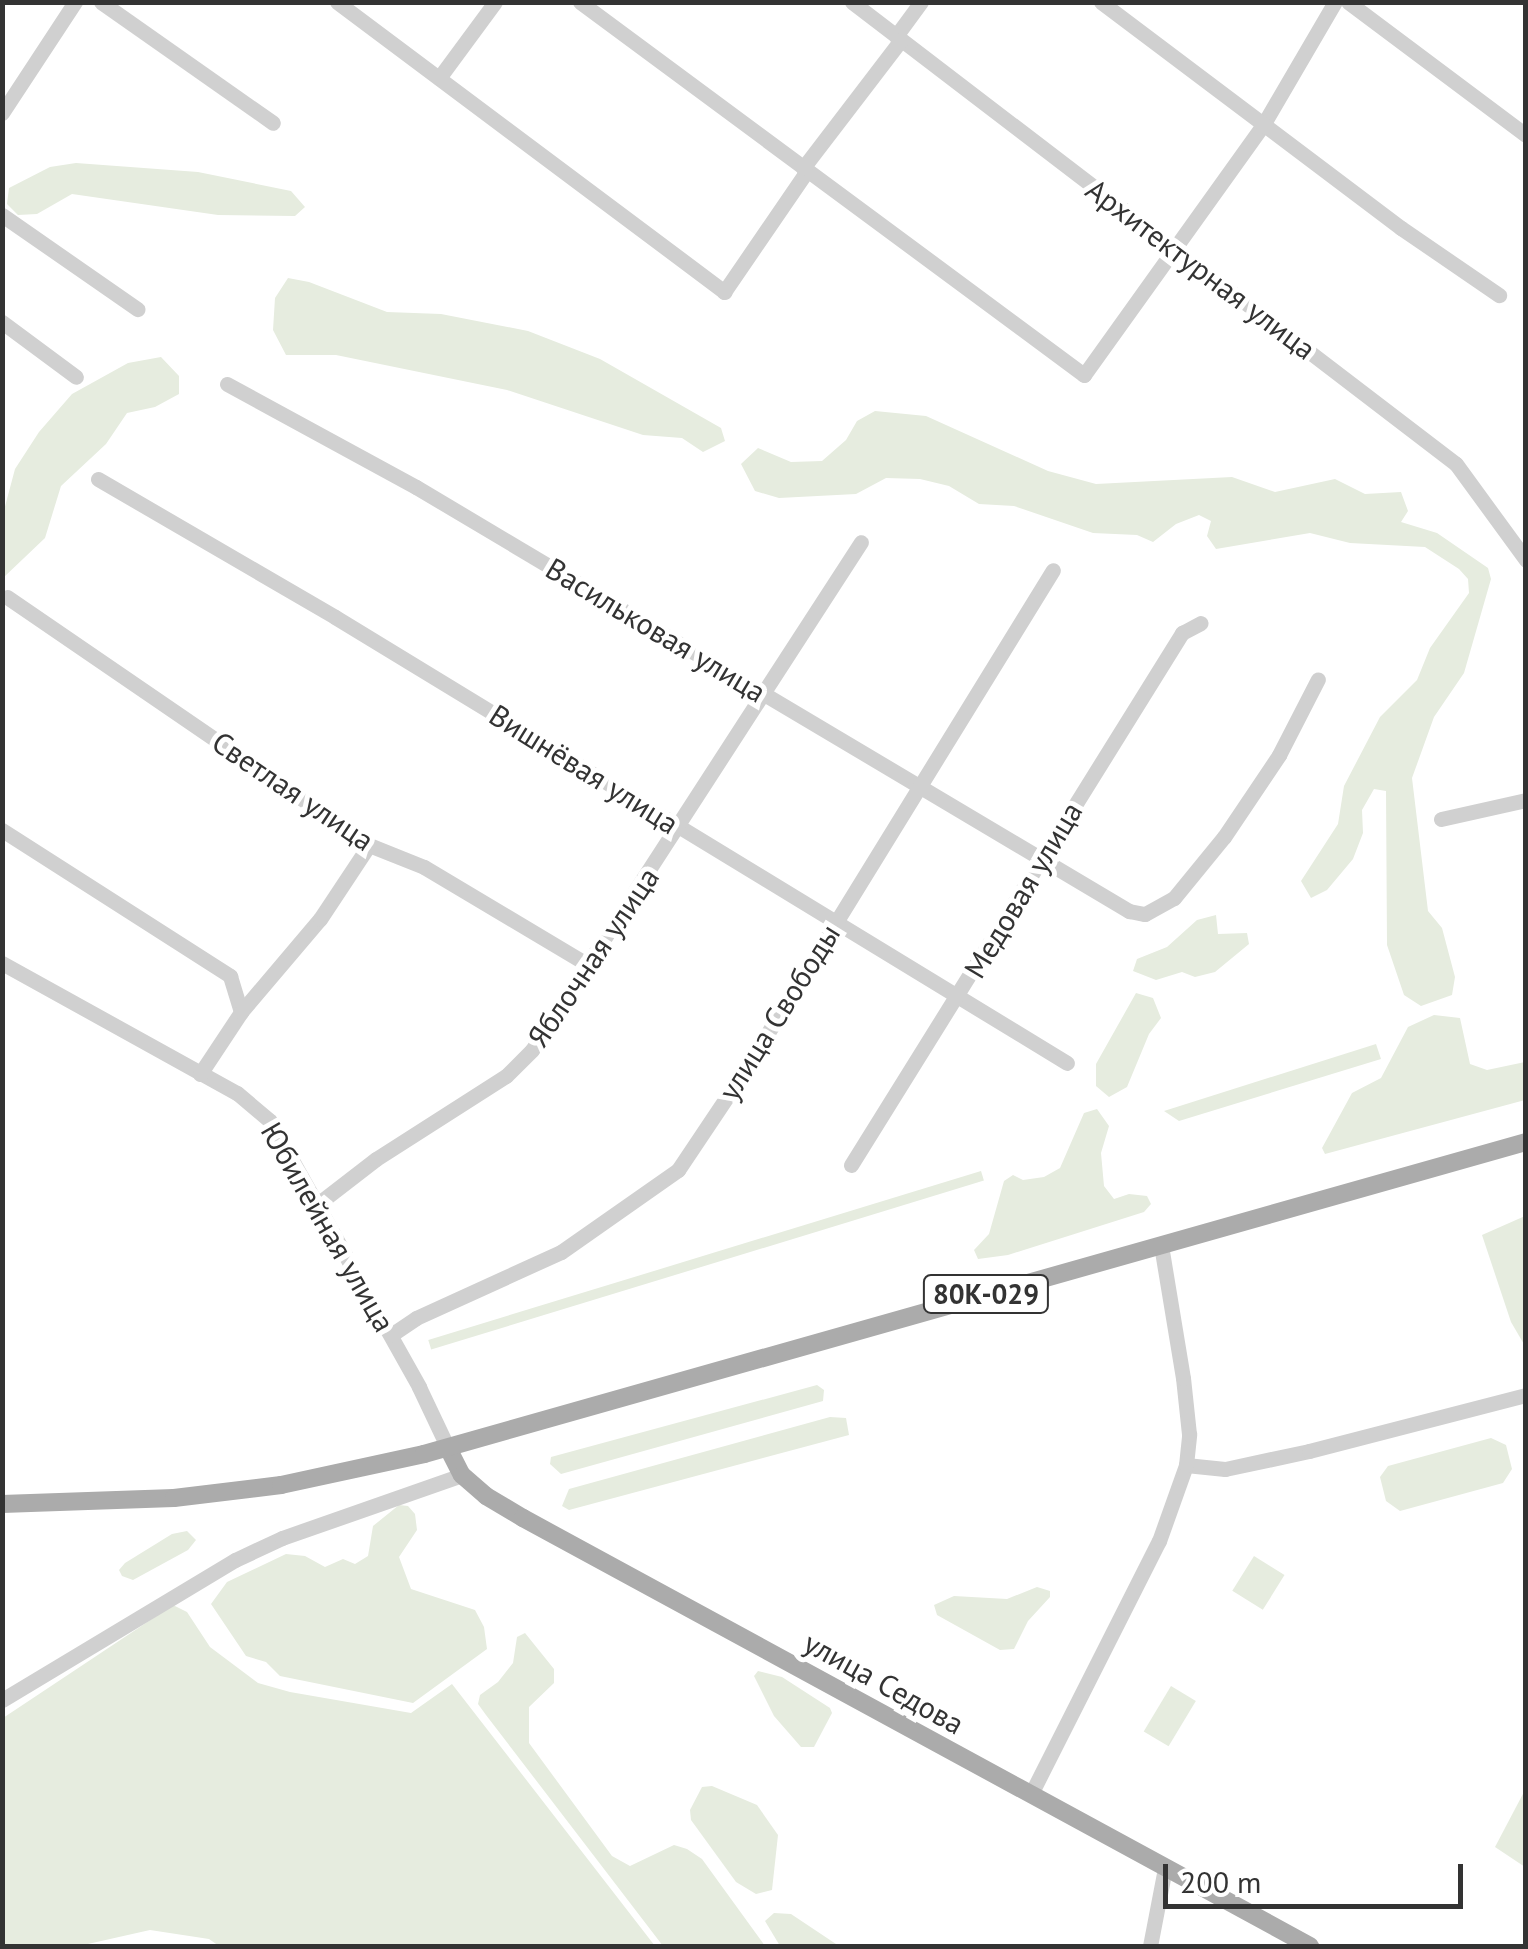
<!DOCTYPE html>
<meta charset="utf-8">
<style>
body{margin:0}
#map{position:relative;width:1528px;height:1949px;overflow:hidden;background:#fff;font-family:"PT Sans",sans-serif}
div>[style]{position:absolute}
[style*='--x']{left:calc(var(--x)*1px);top:calc(var(--y)*1px);width:calc(var(--w)*1px);rotate:calc(var(--a)*1deg)}
.green>*{inset:0;background:#e6ecdf;transform-origin:0 0}
.minor>*{height:15px;margin:-7.5px;padding:0 7.5px;transform-origin:7.5px;border-radius:7.5px;background:#d0d0d0}
.major>*{height:18px;margin:-9px;padding:0 9px;transform-origin:9px;border-radius:9px;background:#ababab}
span{translate:-50% -50%;white-space:nowrap;text-align:center;line-height:1.15;-webkit-text-stroke:10px #fff;paint-order:stroke}
.shield-label span{padding:2px 8px;background:#fff;border:2px solid;border-radius:8px;-webkit-text-stroke-width:0}
.shield-label{font-size:28px;color:#333;font-weight:700}
.street-label{font-size:30px;color:#333}
.frame{position:absolute;inset:0;border:5px solid #333;pointer-events:none}
.scale{position:absolute;left:1163px;top:1864px;width:300px;height:45px;box-sizing:border-box;border:5px solid #333;border-top:0;padding-left:12px;font-size:30px;line-height:35px;white-space:nowrap;color:#333;-webkit-text-stroke:8px #fff;paint-order:stroke}
</style>
<div id="map">
<div class="green">
<div style="clip-path:polygon(76px 163px,198px 172px,291px 191px,305px 207px,295px 216px,218px 215px,72px 194px,37px 214px,18px 215px,7px 204px,9px 188px,50px 167px)"></div>
<div style="clip-path:polygon(288px 278px,309px 282px,387px 312px,441px 314px,528px 331px,600px 359px,721px 428px,725px 441px,703px 452px,682px 438px,643px 435px,507px 390px,336px 355px,286px 355px,273px 330px,275px 298px)"></div>
<div style="clip-path:polygon(161px 357px,179px 376px,179px 394px,155px 407px,127px 413px,106px 444px,61px 486px,45px 538px,3px 578px,3px 514px,15px 469px,39px 432px,72px 394px,128px 363px)"></div>
<div style="clip-path:polygon(875px 411px,926px 416px,1048px 471px,1096px 484px,1232px 477px,1275px 492px,1335px 479px,1365px 494px,1401px 492px,1408px 511px,1401px 522px,1437px 533px,1488px 568px,1491px 579px,1464px 673px,1434px 717px,1412px 778px,1428px 911px,1442px 928px,1455px 977px,1452px 995px,1421px 1006px,1404px 995px,1387px 945px,1386px 791px,1374px 789px,1362px 810px,1363px 833px,1353px 859px,1327px 890px,1311px 898px,1301px 881px,1338px 824px,1344px 786px,1380px 717px,1417px 680px,1430px 648px,1469px 593px,1468px 579px,1459px 569px,1425px 547px,1350px 543px,1310px 533px,1216px 549px,1207px 536px,1211px 521px,1199px 515px,1176px 524px,1153px 542px,1137px 535px,1093px 533px,1014px 506px,979px 504px,949px 486px,920px 479px,886px 478px,856px 494px,779px 498px,755px 491px,741px 464px,758px 448px,791px 462px,822px 461px,846px 440px,857px 421px)"></div>
<div style="clip-path:polygon(1216px 915px,1218px 934px,1247px 933px,1249px 944px,1215px 972px,1195px 977px,1182px 972px,1156px 980px,1133px 971px,1137px 959px,1167px 947px,1197px 920px)"></div>
<div style="clip-path:polygon(1136px 993px,1153px 998px,1161px 1018px,1149px 1034px,1127px 1087px,1109px 1097px,1096px 1086px,1096px 1064px)"></div>
<div style="clip-path:polygon(1434px 1015px,1460px 1018px,1470px 1064px,1487px 1070px,1525px 1062px,1525px 1100px,1325px 1154px,1322px 1148px,1352px 1093px,1381px 1078px,1408px 1027px)"></div>
<div style="clip-path:polygon(1376px 1044px,1381px 1059px,1179px 1121px,1164px 1111px)"></div>
<div style="clip-path:polygon(1097px 1109px,1109px 1126px,1101px 1153px,1104px 1186px,1114px 1199px,1129px 1194px,1147px 1196px,1151px 1204px,1144px 1212px,1008px 1255px,978px 1259px,974px 1250px,989px 1234px,1004px 1181px,1013px 1175px,1023px 1180px,1044px 1177px,1060px 1168px,1084px 1113px)"></div>
<div style="left:981px;top:1171px;width:10px;height:578px;rotate:73deg"></div>
<div style="clip-path:polygon(1525px 1216px,1526px 1217px,1525px 1346px,1511px 1322px,1482px 1235px)"></div>
<div style="clip-path:polygon(817px 1385px,824px 1390px,823px 1401px,561px 1474px,550px 1464px,551px 1457px)"></div>
<div style="clip-path:polygon(830px 1417px,846px 1418px,849px 1435px,569px 1510px,562px 1506px,569px 1489px)"></div>
<div style="clip-path:polygon(1491px 1438px,1506px 1445px,1512px 1469px,1503px 1483px,1400px 1511px,1386px 1501px,1380px 1477px,1388px 1466px)"></div>
<div style="clip-path:polygon(399px 1505px,408px 1506px,415px 1514px,417px 1530px,399px 1557px,411px 1589px,475px 1610px,484px 1627px,487px 1649px,413px 1703px,280px 1676px,266px 1662px,246px 1656px,211px 1604px,227px 1582px,286px 1554px,305px 1556px,325px 1567px,343px 1559px,355px 1564px,368px 1556px,373px 1526px)"></div>
<div style="clip-path:polygon(187px 1531px,196px 1540px,188px 1550px,133px 1580px,122px 1576px,119px 1570px,125px 1563px,172px 1534px)"></div>
<div style="left:1254px;top:1556px;width:36px;height:41px;rotate:32deg"></div>
<div style="clip-path:polygon(1037px 1587px,1050px 1591px,1050px 1597px,1028px 1621px,1014px 1649px,1000px 1650px,937px 1615px,934px 1605px,954px 1596px,1007px 1599px)"></div>
<div style="clip-path:polygon(173px 1605px,187px 1612px,210px 1647px,258px 1683px,290px 1692px,411px 1713px,452px 1684px,655px 1946px,219px 1946px,209px 1939px,150px 1930px,79px 1946px,3px 1946px,3px 1718px)"></div>
<div style="clip-path:polygon(525px 1633px,554px 1669px,554px 1683px,529px 1707px,529px 1743px,612px 1856px,630px 1866px,674px 1845px,687px 1849px,702px 1859px,765px 1946px,663px 1946px,486px 1715px,478px 1704px,480px 1695px,498px 1682px,513px 1663px,517px 1637px)"></div>
<div style="clip-path:polygon(758px 1671px,782px 1677px,830px 1708px,832px 1713px,814px 1747px,801px 1747px,774px 1716px,754px 1676px)"></div>
<div style="left:1171px;top:1686px;width:29px;height:53px;rotate:31deg"></div>
<div style="clip-path:polygon(712px 1786px,757px 1805px,778px 1835px,772px 1890px,756px 1894px,736px 1882px,691px 1820px,690px 1810px,702px 1787px)"></div>
<div style="clip-path:polygon(1525px 1790px,1525px 1867px,1495px 1847px)"></div>
<div style="clip-path:polygon(774px 1913px,791px 1914px,839px 1946px,780px 1946px,765px 1921px)"></div>
</div>
<div class="minor">
<div style="--x:101;--y:2;--w:210;--a:35.1"></div>
<div style="--x:337;--y:2;--w:484;--a:36.8"></div>
<div style="--x:724;--y:292;--w:147;--a:-55.6"></div>
<div style="--x:580;--y:2;--w:627;--a:36.5"></div>
<div style="--x:1084;--y:375;--w:307;--a:-54.4"></div>
<div style="--x:1263;--y:125;--w:143;--a:-59.7"></div>
<div style="--x:852;--y:2;--w:760;--a:37.41"></div>
<div style="--x:1456;--y:464;--w:119;--a:53.9"></div>
<div style="--x:1101;--y:2;--w:376;--a:37"></div>
<div style="--x:1401;--y:228;--w:119;--a:34.4"></div>
<div style="--x:1348;--y:2;--w:222;--a:36.8"></div>
<div style="--x:896;--y:36;--w:42;--a:-53.7"></div>
<div style="--x:439;--y:78;--w:94;--a:-53.6"></div>
<div style="--x:2;--y:113;--w:133;--a:-56.7"></div>
<div style="--x:803;--y:168;--w:161;--a:-52.6"></div>
<div style="--x:2;--y:215;--w:165;--a:34.8"></div>
<div style="--x:2;--y:322;--w:92;--a:36.6"></div>
<div style="--x:227;--y:384;--w:215;--a:28.6"></div>
<div style="--x:416;--y:487;--w:830;--a:30.74"></div>
<div style="--x:1129;--y:911;--w:16;--a:11"></div>
<div style="--x:1145;--y:914;--w:33;--a:-29"></div>
<div style="--x:1174;--y:898;--w:79;--a:-50.7"></div>
<div style="--x:1224;--y:837;--w:99;--a:-56.1"></div>
<div style="--x:1279;--y:755;--w:85;--a:-62.8"></div>
<div style="--x:98;--y:479;--w:274;--a:30.2"></div>
<div style="--x:335;--y:617;--w:857;--a:31.35"></div>
<div style="--x:7;--y:597;--w:439;--a:34.4"></div>
<div style="--x:369;--y:845;--w:59;--a:21.8"></div>
<div style="--x:424;--y:867;--w:193;--a:30.8"></div>
<div style="--x:1441;--y:819;--w:87;--a:-12.6"></div>
<div style="--x:2;--y:830;--w:271;--a:32.6"></div>
<div style="--x:230;--y:976;--w:38;--a:73"></div>
<div style="--x:2;--y:963;--w:269;--a:29"></div>
<div style="--x:237;--y:1093;--w:43;--a:40.3"></div>
<div style="--x:270;--y:1121;--w:305;--a:60.7"></div>
<div style="--x:419;--y:1387;--w:68;--a:64.6"></div>
<div style="--x:200;--y:1074;--w:74;--a:-56.5"></div>
<div style="--x:241;--y:1012;--w:122;--a:-49.7"></div>
<div style="--x:320;--y:919;--w:89;--a:-56.5"></div>
<div style="--x:851;--y:1165;--w:627;--a:-58.11"></div>
<div style="--x:1182;--y:633;--w:21;--a:-28"></div>
<div style="--x:319;--y:1203;--w:72;--a:-37.7"></div>
<div style="--x:376;--y:1159;--w:154;--a:-32.6"></div>
<div style="--x:506;--y:1076;--w:37;--a:-45"></div>
<div style="--x:532;--y:1050;--w:605;--a:-57.07"></div>
<div style="--x:391;--y:1335;--w:30;--a:-34"></div>
<div style="--x:416;--y:1318;--w:159;--a:-24.5"></div>
<div style="--x:561;--y:1252;--w:143;--a:-35"></div>
<div style="--x:678;--y:1170;--w:120;--a:-56.2"></div>
<div style="--x:745;--y:1070;--w:587;--a:-58.37"></div>
<div style="--x:1186;--y:1465;--w:39;--a:6"></div>
<div style="--x:1225;--y:1469;--w:86;--a:-12.1"></div>
<div style="--x:1309;--y:1451;--w:224;--a:-14.5"></div>
<div style="--x:2;--y:1700;--w:272;--a:-31"></div>
<div style="--x:235;--y:1560;--w:52;--a:-25.1"></div>
<div style="--x:282;--y:1538;--w:191;--a:-19.3"></div>
<div style="--x:1031;--y:1794;--w:284;--a:-63.2"></div>
<div style="--x:1159;--y:1541;--w:81;--a:-70.4"></div>
<div style="--x:1186;--y:1465;--w:31;--a:-84"></div>
<div style="--x:1189;--y:1434;--w:56;--a:-96.1"></div>
<div style="--x:1183;--y:1378;--w:135;--a:-99.4"></div>
<div style="--x:1150;--y:1946;--w:79;--a:-79.1"></div>
</div>
<div class="major">
<div style="--x:448;--y:1448;--w:30;--a:63"></div>
<div style="--x:462;--y:1475;--w:32;--a:41"></div>
<div style="--x:486;--y:1496;--w:43;--a:30.7"></div>
<div style="--x:523;--y:1518;--w:896;--a:28.54"></div>
<div style="--x:2;--y:1504;--w:172;--a:-2"></div>
<div style="--x:174;--y:1498;--w:108;--a:-6.9"></div>
<div style="--x:281;--y:1485;--w:146;--a:-12.2"></div>
<div style="--x:424;--y:1454;--w:1145;--a:-15.81"></div>
</div>
<div class="shield-label">
<span style="left:986px;top:1294px">80К-029</span>
</div>
<div class="street-label">
<span style="left:1201px;top:269px;rotate:37deg">Архитектурная улица</span>
<span style="left:656px;top:630px;rotate:31deg">Васильковая улица</span>
<span style="left:584px;top:769px;rotate:32deg">Вишнёвая улица</span>
<span style="left:293px;top:791px;rotate:34deg">Светлая улица</span>
<span style="left:1023px;top:890px;rotate:-59deg">Медовая улица</span>
<span style="left:593px;top:957px;rotate:-56deg">Яблочная улица</span>
<span style="left:779px;top:1012px;rotate:-58deg">улица Свободы</span>
<span style="left:328px;top:1227px;rotate:60deg">Юбилейная улица</span>
<span style="left:884px;top:1683px;rotate:29deg">улица Седова</span>
</div>
<div class="frame"></div>
<div class="scale">200 m</div>
</div>
